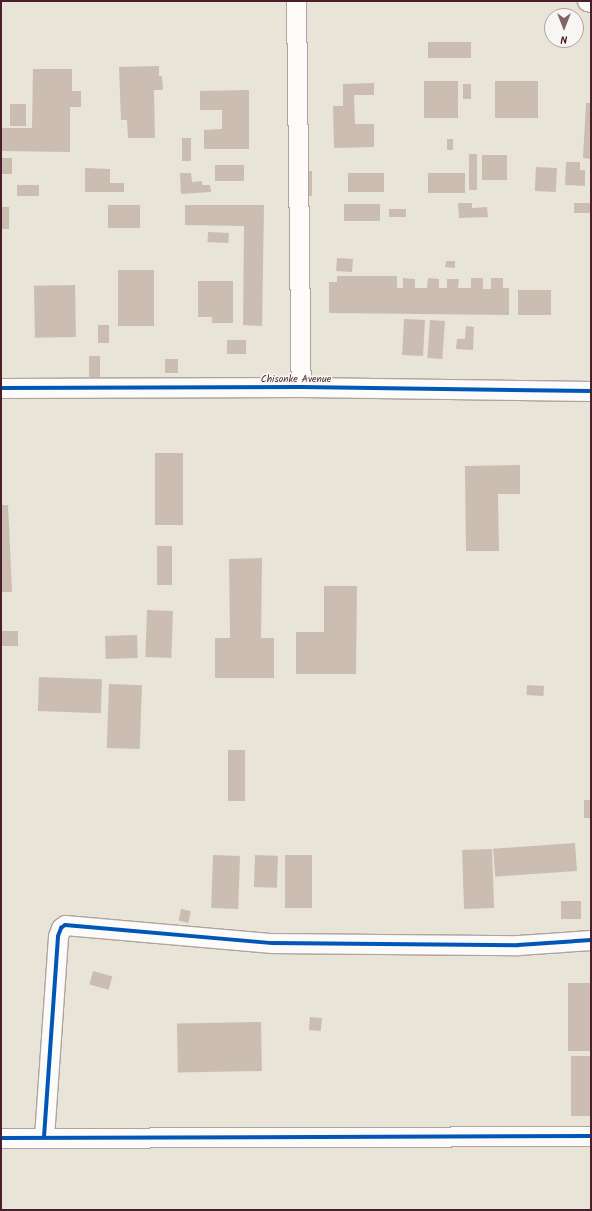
<!DOCTYPE html>
<style>
body{margin:0}
#map{position:relative;width:592px;height:1211px;overflow:hidden;background:#e9e4d8;font-family:Kalam,sans-serif}
div>[style]{position:absolute}
[style*='--x']{left:calc(var(--x)*1px);top:calc(var(--y)*1px);width:calc(var(--w)*1px);rotate:calc(var(--a)*1deg)}
.building>*{inset:0;background:#cbbdb2;transform-origin:0 0}
.roads{filter:drop-shadow(1px 0 #aca49e) drop-shadow(-1px 0 #aca49e) drop-shadow(0 1px #aca49e) drop-shadow(0 -1px #aca49e)}
.minor>*{height:19px;margin:-9.5px;padding:0 9.5px;transform-origin:9.5px;border-radius:9.5px;background:#fcfbf9}
.cycleway>*{height:4px;margin:-2px;padding:0 2px;transform-origin:2px;border-radius:2px;background:#0057b8}
span{translate:-50% -50%;white-space:nowrap;text-align:center;line-height:1.15;-webkit-text-stroke:3px #f6f6f2;paint-order:stroke}
.street-label{font-size:10px;color:#4a1f2b}
.frame{position:absolute;inset:0;border:2px solid #4a1f2b;pointer-events:none}
.north{position:absolute;left:544px;top:8px;width:40px;height:40px;box-sizing:border-box;background:#f6f6f2;border:1px solid #b1a0a2;border-radius:50%;rotate:180deg;font-size:11px;font-weight:700;line-height:16px;text-align:center;color:#4a1f2b}
.north::after{content:'';display:block;margin:auto;width:14px;height:18px;background:#826468;clip-path:polygon(50% 0,100% 100%,50% 72%,0 100%)}
</style>
<div id="map">
<div class="building">
<div style="left:428px;top:42px;width:43px;height:16px"></div>
<div style="clip-path:polygon(159px 66px,159px 76px,162px 76px,163px 90px,154px 90px,155px 138px,128px 138px,127px 120px,121px 120px,119px 67px)"></div>
<div style="clip-path:polygon(33px 69px,72px 69px,72px 91px,81px 91px,81px 107px,70px 107px,70px 152px,1px 151px,1px 128px,32px 128px)"></div>
<div style="left:424px;top:81px;width:34px;height:37px"></div>
<div style="left:495px;top:81px;width:43px;height:37px"></div>
<div style="clip-path:polygon(374px 83px,374px 95px,354px 95px,355px 124px,374px 124px,374px 147px,334px 148px,333px 106px,343px 106px,343px 84px)"></div>
<div style="left:463px;top:84px;width:8px;height:15px"></div>
<div style="clip-path:polygon(249px 90px,249px 149px,204px 149px,204px 130px,222px 129px,222px 110px,200px 110px,200px 91px)"></div>
<div style="clip-path:polygon(586px 103px,591px 103px,591px 159px,583px 158px)"></div>
<div style="left:10px;top:104px;width:16px;height:22px"></div>
<div style="left:182px;top:138px;width:9px;height:23px"></div>
<div style="left:447px;top:139px;width:6px;height:11px"></div>
<div style="left:469px;top:154px;width:8px;height:36px"></div>
<div style="left:482px;top:155px;width:25px;height:25px"></div>
<div style="left:1px;top:158px;width:11px;height:16px"></div>
<div style="clip-path:polygon(566px 162px,580px 162px,580px 170px,585px 170px,585px 186px,565px 185px)"></div>
<div style="left:215px;top:165px;width:29px;height:16px"></div>
<div style="left:536px;top:167px;width:21px;height:24px;rotate:3deg"></div>
<div style="clip-path:polygon(85px 168px,110px 169px,110px 183px,124px 183px,124px 192px,85px 192px)"></div>
<div style="left:306px;top:171px;width:6px;height:25px"></div>
<div style="clip-path:polygon(180px 173px,191px 173px,192px 182px,202px 181px,202px 185px,210px 185px,211px 192px,181px 194px)"></div>
<div style="left:384px;top:173px;width:19px;height:36px;rotate:90deg"></div>
<div style="left:428px;top:173px;width:37px;height:20px"></div>
<div style="left:17px;top:185px;width:22px;height:11px"></div>
<div style="clip-path:polygon(458px 203px,472px 203px,472px 208px,487px 207px,488px 217px,459px 218px)"></div>
<div style="left:574px;top:203px;width:17px;height:10px"></div>
<div style="left:344px;top:204px;width:36px;height:17px"></div>
<div style="left:108px;top:205px;width:32px;height:23px"></div>
<div style="clip-path:polygon(185px 205px,264px 205px,262px 326px,243px 325px,244px 226px,185px 225px)"></div>
<div style="left:1px;top:207px;width:8px;height:22px"></div>
<div style="left:389px;top:209px;width:17px;height:8px"></div>
<div style="left:208px;top:232px;width:21px;height:10px;rotate:3deg"></div>
<div style="left:337px;top:258px;width:16px;height:13px;rotate:4deg"></div>
<div style="clip-path:polygon(446px 261px,455px 261px,455px 268px,445px 267px)"></div>
<div style="left:118px;top:270px;width:36px;height:56px"></div>
<div style="clip-path:polygon(337px 276px,397px 276px,397px 288px,403px 288px,403px 278px,415px 279px,415px 288px,427px 288px,428px 278px,439px 279px,439px 288px,447px 288px,447px 279px,459px 279px,458px 288px,471px 288px,471px 278px,483px 278px,483px 289px,491px 289px,491px 278px,503px 278px,503px 288px,509px 288px,509px 315px,329px 313px,329px 282px,337px 282px)"></div>
<div style="clip-path:polygon(198px 281px,233px 281px,233px 323px,212px 323px,212px 317px,198px 317px)"></div>
<div style="left:75px;top:285px;width:52px;height:41px;rotate:89deg"></div>
<div style="left:518px;top:290px;width:33px;height:25px"></div>
<div style="left:404px;top:319px;width:21px;height:36px;rotate:3deg"></div>
<div style="left:430px;top:320px;width:15px;height:38px;rotate:4deg"></div>
<div style="left:98px;top:325px;width:11px;height:18px"></div>
<div style="clip-path:polygon(466px 326px,474px 327px,473px 350px,456px 349px,457px 339px,465px 339px)"></div>
<div style="left:227px;top:340px;width:19px;height:14px"></div>
<div style="left:89px;top:356px;width:11px;height:21px"></div>
<div style="left:165px;top:359px;width:13px;height:14px"></div>
<div style="left:155px;top:453px;width:28px;height:72px"></div>
<div style="clip-path:polygon(520px 465px,520px 494px,498px 494px,499px 551px,466px 551px,465px 466px)"></div>
<div style="clip-path:polygon(1px 505px,8px 505px,12px 592px,1px 592px)"></div>
<div style="left:157px;top:546px;width:15px;height:39px"></div>
<div style="clip-path:polygon(262px 558px,261px 638px,274px 638px,274px 678px,215px 678px,215px 638px,230px 638px,229px 559px)"></div>
<div style="clip-path:polygon(324px 586px,357px 586px,356px 674px,296px 674px,296px 632px,324px 632px)"></div>
<div style="left:147px;top:610px;width:26px;height:47px;rotate:2deg"></div>
<div style="left:1px;top:631px;width:17px;height:15px"></div>
<div style="left:137px;top:635px;width:23px;height:32px;rotate:88deg"></div>
<div style="left:39px;top:677px;width:63px;height:34px;rotate:2deg"></div>
<div style="left:109px;top:684px;width:33px;height:64px;rotate:2deg"></div>
<div style="left:527px;top:685px;width:17px;height:10px;rotate:3deg"></div>
<div style="left:228px;top:750px;width:17px;height:51px"></div>
<div style="left:584px;top:800px;width:7px;height:18px"></div>
<div style="left:575px;top:843px;width:28px;height:82px;rotate:86deg"></div>
<div style="left:492px;top:849px;width:59px;height:30px;rotate:88deg"></div>
<div style="left:213px;top:855px;width:27px;height:53px;rotate:2deg"></div>
<div style="left:255px;top:855px;width:23px;height:32px;rotate:2deg"></div>
<div style="left:285px;top:855px;width:27px;height:53px"></div>
<div style="left:581px;top:901px;width:18px;height:20px;rotate:90deg"></div>
<div style="left:181px;top:909px;width:10px;height:12px;rotate:11deg"></div>
<div style="left:93px;top:971px;width:20px;height:14px;rotate:15deg"></div>
<div style="left:591px;top:983px;width:68px;height:23px;rotate:90deg"></div>
<div style="left:310px;top:1017px;width:12px;height:13px;rotate:5deg"></div>
<div style="left:261px;top:1022px;width:49px;height:84px;rotate:89deg"></div>
<div style="left:571px;top:1056px;width:20px;height:60px"></div>
</div>
<div class="roads">
<div class="minor">
<div style="--x:296;--y:1;--w:386;--a:89.3"></div>
<div style="--x:587;--y:1;--w:4;--a:14"></div>
<div style="--x:1;--y:388;--w:300;--a:-0.2"></div>
<div style="--x:301;--y:387;--w:290;--a:0.8"></div>
<div style="--x:44;--y:1137;--w:201;--a:-86"></div>
<div style="--x:58;--y:936;--w:9;--a:-69"></div>
<div style="--x:61;--y:928;--w:5;--a:-37"></div>
<div style="--x:65;--y:925;--w:208;--a:5"></div>
<div style="--x:272;--y:943;--w:246;--a:0.5"></div>
<div style="--x:518;--y:945;--w:73;--a:-3.9"></div>
<div style="--x:1;--y:1138;--w:590;--a:-0.19"></div>
</div>
</div>
<div class="cycleway">
<div style="--x:1;--y:388;--w:300;--a:-0.2"></div>
<div style="--x:301;--y:387;--w:290;--a:0.8"></div>
<div style="--x:44;--y:1137;--w:201;--a:-86"></div>
<div style="--x:58;--y:936;--w:9;--a:-69"></div>
<div style="--x:61;--y:928;--w:5;--a:-37"></div>
<div style="--x:65;--y:925;--w:208;--a:5"></div>
<div style="--x:272;--y:943;--w:246;--a:0.5"></div>
<div style="--x:518;--y:945;--w:73;--a:-3.9"></div>
<div style="--x:1;--y:1138;--w:590;--a:-0.19"></div>
</div>
<div class="street-label">
<span style="left:296px;top:380px">Chisonke Avenue</span>
</div>
<div class="frame"></div>
<div class="north">N</div>
</div>
